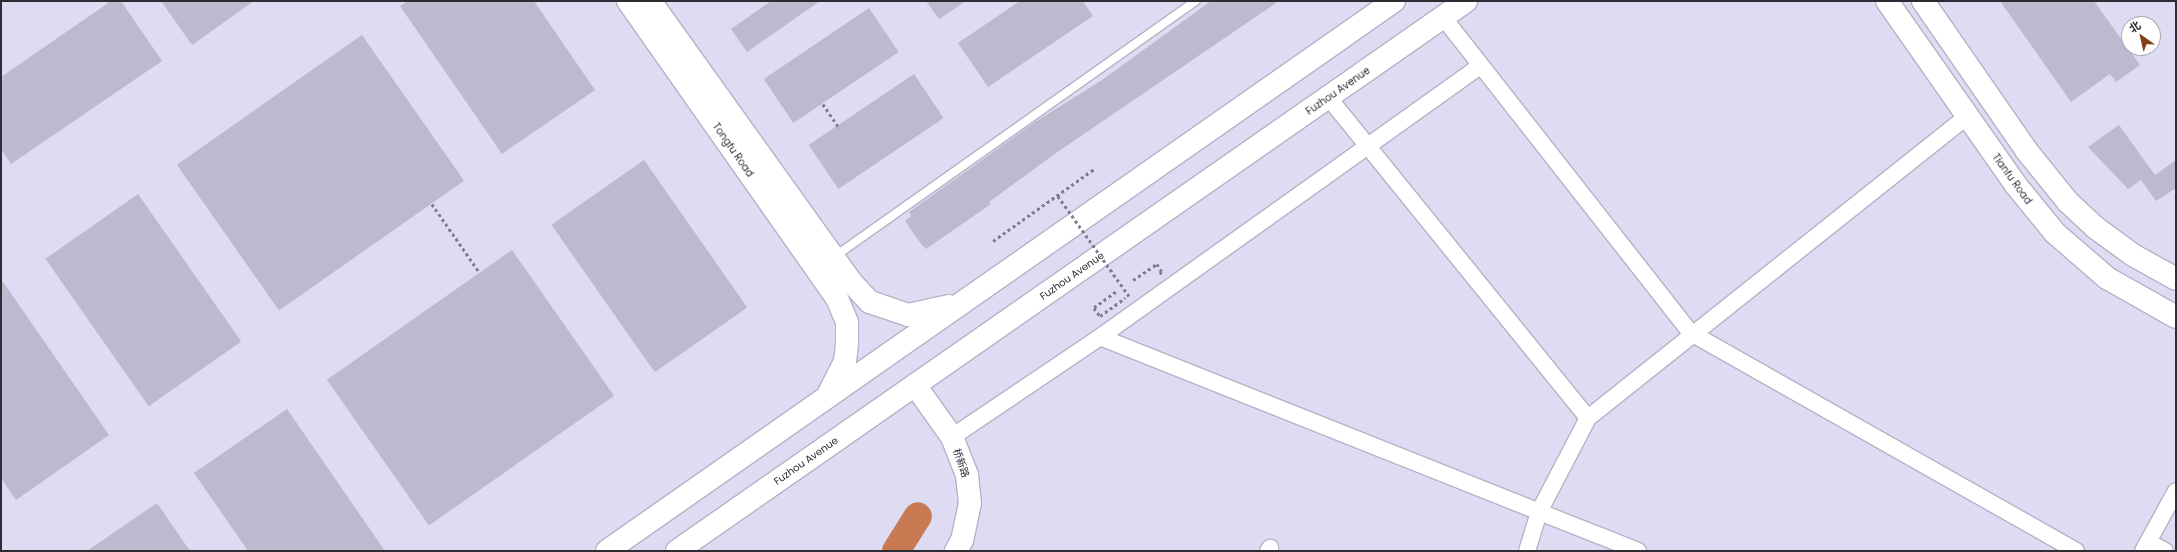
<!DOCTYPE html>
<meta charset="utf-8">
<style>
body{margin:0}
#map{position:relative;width:2177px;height:552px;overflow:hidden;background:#dddcf2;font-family:Poppins,"Noto Sans SC",sans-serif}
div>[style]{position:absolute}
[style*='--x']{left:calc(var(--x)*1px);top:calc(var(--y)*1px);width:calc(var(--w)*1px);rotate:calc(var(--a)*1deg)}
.river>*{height:28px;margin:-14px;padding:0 14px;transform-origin:14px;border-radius:14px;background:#c87b53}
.building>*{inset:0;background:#bbbacf;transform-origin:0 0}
.path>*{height:2.5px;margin-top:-1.25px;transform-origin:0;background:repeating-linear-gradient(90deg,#7e7d8c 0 3px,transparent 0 6px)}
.roads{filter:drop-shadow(1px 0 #b4b3c8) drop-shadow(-1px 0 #b4b3c8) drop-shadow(0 1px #b4b3c8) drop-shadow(0 -1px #b4b3c8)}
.lane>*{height:8px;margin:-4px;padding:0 4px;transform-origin:4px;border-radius:4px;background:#fff}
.street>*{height:16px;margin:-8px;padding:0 8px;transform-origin:8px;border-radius:8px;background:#fff}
.secondary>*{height:22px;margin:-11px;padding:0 11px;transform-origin:11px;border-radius:11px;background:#fff}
.primary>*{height:22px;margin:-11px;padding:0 11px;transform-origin:11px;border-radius:11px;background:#fff}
.path-bridge>*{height:2.5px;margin-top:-1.25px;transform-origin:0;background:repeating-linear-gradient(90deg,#7e7d8c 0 3px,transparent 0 6px)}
span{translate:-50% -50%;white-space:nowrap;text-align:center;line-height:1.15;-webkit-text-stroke:3px #fff;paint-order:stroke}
.street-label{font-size:10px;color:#2d2c35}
.frame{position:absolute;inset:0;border:2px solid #2d2c35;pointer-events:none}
.north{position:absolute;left:2121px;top:16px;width:40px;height:40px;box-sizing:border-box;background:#fff;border:1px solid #ababae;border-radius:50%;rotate:326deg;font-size:11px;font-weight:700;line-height:16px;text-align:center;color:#2d2c35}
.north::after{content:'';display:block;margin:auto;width:14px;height:18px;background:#843f17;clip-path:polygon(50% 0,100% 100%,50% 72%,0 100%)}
</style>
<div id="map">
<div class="river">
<div style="--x:896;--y:551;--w:41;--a:-57.8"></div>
</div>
<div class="building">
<div style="clip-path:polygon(111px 1px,121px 1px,162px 61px,11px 164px,1px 149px,1px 77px)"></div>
<div style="clip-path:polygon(161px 1px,254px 1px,192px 45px)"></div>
<div style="clip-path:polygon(408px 1px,534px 1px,595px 90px,502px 154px,400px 6px)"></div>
<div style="clip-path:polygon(771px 1px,820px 1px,747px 52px,731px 29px)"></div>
<div style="clip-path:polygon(926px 1px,966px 1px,939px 19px)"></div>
<div style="clip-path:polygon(1020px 1px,1083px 1px,1093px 16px,988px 87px,958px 43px)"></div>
<div style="clip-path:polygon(1211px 1px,1279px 1px,1056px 153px,989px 202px,991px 204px,926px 249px,921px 244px,905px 221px,911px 216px,909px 212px,1035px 122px,1102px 80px)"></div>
<div style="clip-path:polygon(2000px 1px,2094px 1px,2140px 65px,2116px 82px,2110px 74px,2071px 102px)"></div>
<div style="left:869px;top:8px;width:53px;height:127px;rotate:56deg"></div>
<div style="left:362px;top:35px;width:178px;height:226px;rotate:55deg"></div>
<div style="left:914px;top:74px;width:53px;height:127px;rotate:56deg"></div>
<div style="clip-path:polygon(2119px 125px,2155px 175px,2176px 160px,2176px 188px,2156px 201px,2141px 180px,2128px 189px,2088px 147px)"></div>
<div style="left:644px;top:160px;width:180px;height:113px;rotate:55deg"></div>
<div style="left:138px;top:194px;width:180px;height:113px;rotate:55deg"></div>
<div style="left:512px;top:250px;width:178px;height:226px;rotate:55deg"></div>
<div style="clip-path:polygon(1px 279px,109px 435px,16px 500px,1px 478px)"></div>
<div style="clip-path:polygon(287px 409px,385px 551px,248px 551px,194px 473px)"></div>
<div style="clip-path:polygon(157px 503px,190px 551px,87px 551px)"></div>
</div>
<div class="path">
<div style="--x:823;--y:104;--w:27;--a:56"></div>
<div style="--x:432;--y:204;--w:84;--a:55.2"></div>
<div style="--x:993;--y:241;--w:124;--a:-35.5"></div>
<div style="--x:1133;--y:280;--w:29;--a:-34"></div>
<div style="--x:1157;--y:264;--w:9;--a:58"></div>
<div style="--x:1162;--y:272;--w:3;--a:135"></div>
<div style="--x:1116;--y:292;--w:27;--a:144"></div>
<div style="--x:1094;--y:308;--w:10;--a:53"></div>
<div style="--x:1100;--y:316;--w:31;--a:-36"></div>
</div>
<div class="roads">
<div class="lane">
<div style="--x:834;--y:257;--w:443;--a:-35.3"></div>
</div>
<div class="street">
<div style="--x:1443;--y:17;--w:402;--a:51.9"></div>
<div style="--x:1691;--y:333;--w:442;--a:29.5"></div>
<div style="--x:1328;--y:97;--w:413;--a:51"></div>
<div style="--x:1100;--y:337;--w:579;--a:21.69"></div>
<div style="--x:952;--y:437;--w:179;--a:-34"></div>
<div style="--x:1100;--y:337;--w:467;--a:-35.5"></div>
<div style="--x:2148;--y:542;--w:19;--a:28"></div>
<div style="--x:1268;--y:551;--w:4;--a:-56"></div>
<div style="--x:1527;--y:551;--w:41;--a:-72.9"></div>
<div style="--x:1539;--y:512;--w:106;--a:-62.5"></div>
<div style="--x:1588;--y:418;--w:485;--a:-38.5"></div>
<div style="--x:2143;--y:551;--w:68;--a:-61.2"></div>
</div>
<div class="secondary">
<div style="--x:628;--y:1;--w:363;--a:54.9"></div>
<div style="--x:650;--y:1;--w:347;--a:54.4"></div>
<div style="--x:915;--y:385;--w:64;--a:54.6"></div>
<div style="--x:952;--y:437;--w:41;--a:68.5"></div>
<div style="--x:967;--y:475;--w:28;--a:84"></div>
<div style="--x:970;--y:503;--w:38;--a:102"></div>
<div style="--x:962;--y:540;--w:13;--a:119"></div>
</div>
<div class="primary">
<div style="--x:1887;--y:1;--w:223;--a:55"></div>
<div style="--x:2015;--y:184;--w:63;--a:50.8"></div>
<div style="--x:2055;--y:233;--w:69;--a:40.9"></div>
<div style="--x:2107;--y:278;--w:79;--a:29.5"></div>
<div style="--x:1923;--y:1;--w:181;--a:55.3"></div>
<div style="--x:2026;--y:150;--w:67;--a:51.1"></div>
<div style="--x:2068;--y:202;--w:38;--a:43"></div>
<div style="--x:2096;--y:228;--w:46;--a:36.1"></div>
<div style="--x:2133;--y:255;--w:49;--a:29.2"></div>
<div style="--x:852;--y:283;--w:26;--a:47"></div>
<div style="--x:870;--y:302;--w:40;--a:18.9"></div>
<div style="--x:908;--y:315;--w:42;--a:-12.4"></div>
<div style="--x:829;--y:393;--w:35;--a:-63"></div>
<div style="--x:845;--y:362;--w:19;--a:-84"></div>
<div style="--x:847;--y:343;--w:21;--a:-90"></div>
<div style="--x:847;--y:322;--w:26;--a:-113"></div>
<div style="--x:607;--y:551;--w:960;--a:-34.95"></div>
<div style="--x:677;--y:551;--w:962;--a:-34.88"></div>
</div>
</div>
<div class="path-bridge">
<div style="--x:1058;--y:196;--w:123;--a:54.6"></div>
</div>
<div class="street-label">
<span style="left:1338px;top:91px;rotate:-35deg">Fuzhou Avenue</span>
<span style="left:733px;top:150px;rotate:55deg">Tongfu Road</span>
<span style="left:2012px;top:179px;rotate:54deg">Tianfu Road</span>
<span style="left:1072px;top:276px;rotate:-35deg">Fuzhou Avenue</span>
<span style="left:806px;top:461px;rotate:-35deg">Fuzhou Avenue</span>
<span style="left:961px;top:463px;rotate:71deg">桥新路</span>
</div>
<div class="frame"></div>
<div class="north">北</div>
</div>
